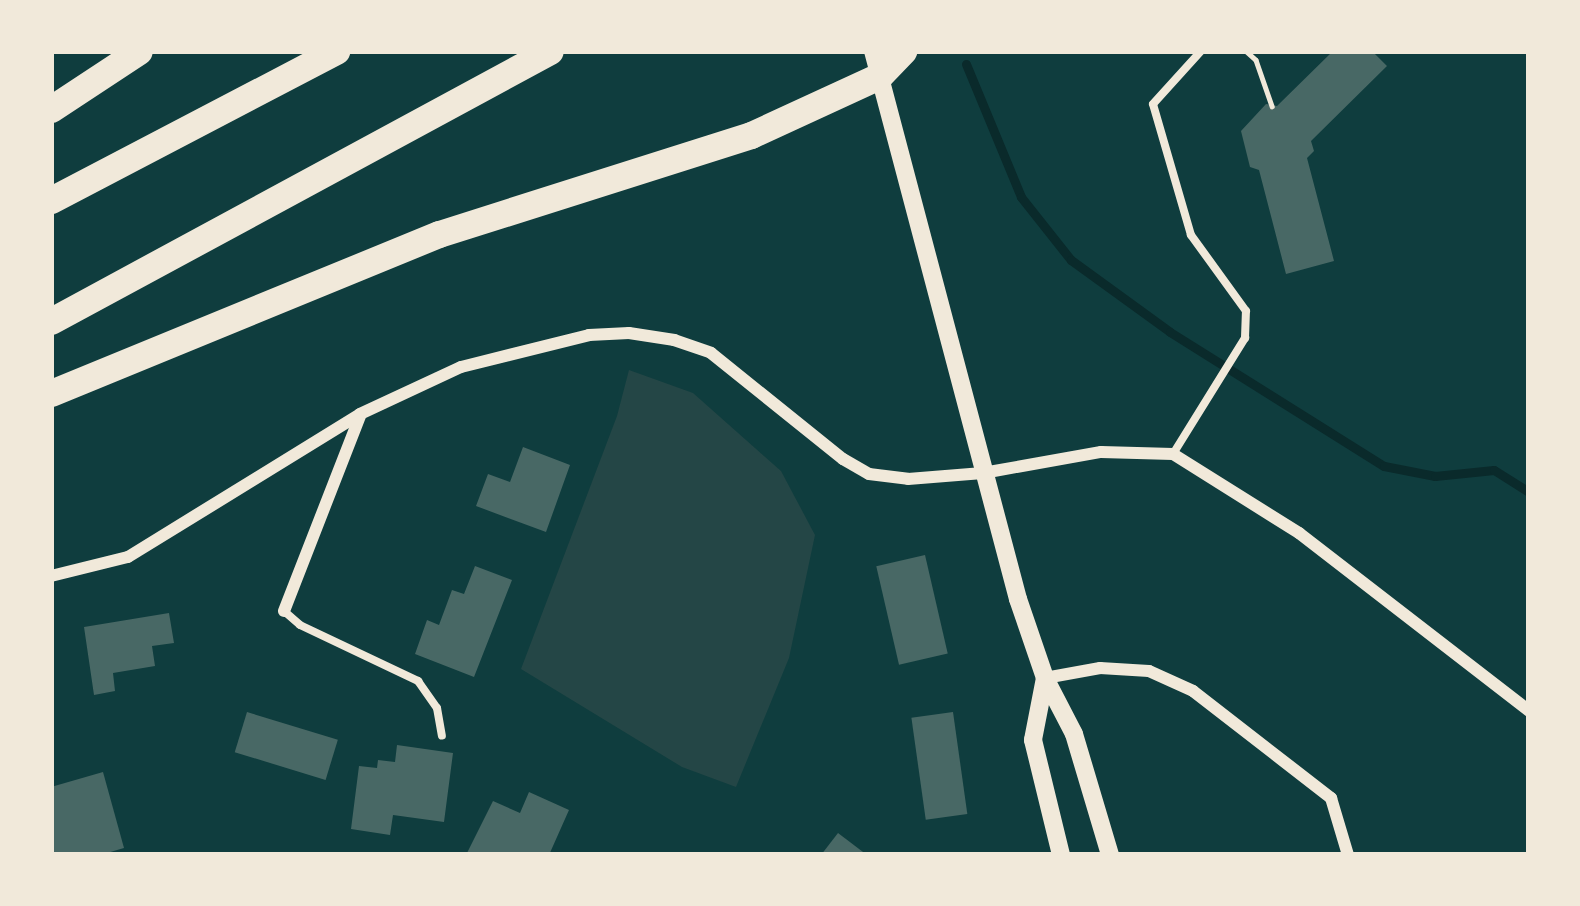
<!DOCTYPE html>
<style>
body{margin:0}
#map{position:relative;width:1580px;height:906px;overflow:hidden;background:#0f3d3e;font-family:Signika,sans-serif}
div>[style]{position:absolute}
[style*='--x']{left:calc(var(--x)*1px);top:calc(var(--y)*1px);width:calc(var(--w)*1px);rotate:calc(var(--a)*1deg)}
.green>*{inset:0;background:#244646}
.stream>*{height:9px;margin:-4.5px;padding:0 4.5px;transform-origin:4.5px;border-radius:4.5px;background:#0a2a2b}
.building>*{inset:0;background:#486865;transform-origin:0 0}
.path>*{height:4.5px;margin:-2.25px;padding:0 2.25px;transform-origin:2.25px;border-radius:2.25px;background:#f1e9da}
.service>*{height:8px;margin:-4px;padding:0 4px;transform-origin:4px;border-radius:4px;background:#f1e9da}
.minor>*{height:12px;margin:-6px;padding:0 6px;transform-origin:6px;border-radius:6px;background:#f1e9da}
.tertiary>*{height:18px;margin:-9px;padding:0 9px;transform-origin:9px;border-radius:9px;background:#f1e9da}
.motorway>*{height:27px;margin:-13.5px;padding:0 13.5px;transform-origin:13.5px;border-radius:13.5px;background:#f1e9da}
span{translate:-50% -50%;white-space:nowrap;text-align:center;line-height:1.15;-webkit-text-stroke:9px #f1e9da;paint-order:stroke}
.frame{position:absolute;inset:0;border:54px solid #f1e9da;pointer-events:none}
</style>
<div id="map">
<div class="green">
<div style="clip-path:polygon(629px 370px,693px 393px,781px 471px,815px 535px,789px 658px,736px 787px,682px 767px,521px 669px,617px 416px)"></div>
</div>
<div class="stream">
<div style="--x:966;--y:64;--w:144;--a:67.5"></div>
<div style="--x:1021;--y:197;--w:80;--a:51.6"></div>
<div style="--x:1071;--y:260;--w:122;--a:36"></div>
<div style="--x:1170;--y:332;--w:252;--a:32.1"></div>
<div style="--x:1384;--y:466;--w:52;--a:11.1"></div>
<div style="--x:1435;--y:476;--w:59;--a:-5.8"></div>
<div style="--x:1494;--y:470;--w:41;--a:32.2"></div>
</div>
<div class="building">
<div style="clip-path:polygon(1333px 51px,1372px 51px,1387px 66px,1311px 141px,1314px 151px,1307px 158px,1334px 261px,1286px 274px,1259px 170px,1250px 167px,1241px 131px,1266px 104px,1277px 106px)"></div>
<div style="clip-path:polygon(523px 447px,570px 465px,546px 532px,476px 506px,488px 474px,510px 482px)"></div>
<div style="left:925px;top:555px;width:101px;height:50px;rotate:77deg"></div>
<div style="clip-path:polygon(475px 566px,512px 580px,474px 677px,415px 654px,427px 620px,439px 625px,452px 590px,464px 594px)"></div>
<div style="clip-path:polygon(169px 613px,174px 643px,152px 646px,155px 666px,113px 673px,115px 691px,94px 695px,84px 627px)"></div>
<div style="left:247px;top:712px;width:95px;height:42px;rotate:17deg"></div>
<div style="left:953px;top:712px;width:103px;height:42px;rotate:82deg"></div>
<div style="clip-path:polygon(397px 745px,453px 753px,444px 822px,393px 815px,390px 835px,351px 829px,359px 766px,377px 768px,378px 760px,395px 762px)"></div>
<div style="clip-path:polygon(103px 772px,124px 848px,100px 855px,54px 855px,51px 787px)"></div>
<div style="clip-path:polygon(529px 792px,569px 810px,549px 855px,466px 855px,493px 801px,520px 813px)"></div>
<div style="clip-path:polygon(838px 833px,867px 855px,821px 855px)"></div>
</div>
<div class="path">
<div style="--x:1246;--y:51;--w:13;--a:42"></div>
<div style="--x:1256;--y:60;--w:49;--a:70.8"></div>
</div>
<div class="service">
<div style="--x:1173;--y:454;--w:137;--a:-58.2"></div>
<div style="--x:1245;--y:338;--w:27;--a:-88"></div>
<div style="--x:1246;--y:311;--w:94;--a:-125.9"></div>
<div style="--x:1191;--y:235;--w:136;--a:-106.2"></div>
<div style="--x:1153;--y:104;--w:72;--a:-47.8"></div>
<div style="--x:284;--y:611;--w:21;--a:41"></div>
<div style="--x:300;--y:625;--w:131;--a:25.4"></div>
<div style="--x:418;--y:681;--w:33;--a:55"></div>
<div style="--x:437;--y:708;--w:28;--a:80"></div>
</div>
<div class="minor">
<div style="--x:51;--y:576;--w:79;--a:-13.9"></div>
<div style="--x:128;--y:557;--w:273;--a:-31.6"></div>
<div style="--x:360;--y:414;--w:111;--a:-25"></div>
<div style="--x:461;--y:367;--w:132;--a:-14"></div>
<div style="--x:589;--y:335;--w:40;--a:-2.9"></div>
<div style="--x:629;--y:333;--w:46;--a:8.8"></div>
<div style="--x:674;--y:340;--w:39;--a:19"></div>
<div style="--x:711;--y:353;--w:169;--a:38.8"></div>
<div style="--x:843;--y:459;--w:30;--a:30"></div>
<div style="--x:869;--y:474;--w:39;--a:7"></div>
<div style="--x:908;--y:479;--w:75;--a:-4.6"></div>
<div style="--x:983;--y:473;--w:120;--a:-10.1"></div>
<div style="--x:1101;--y:452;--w:72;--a:1.6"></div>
<div style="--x:1173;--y:454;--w:149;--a:32.1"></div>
<div style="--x:1299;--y:533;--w:291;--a:37.7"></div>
<div style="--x:284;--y:611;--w:209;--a:-68.7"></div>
<div style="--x:1045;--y:678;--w:56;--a:-10.3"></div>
<div style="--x:1100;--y:668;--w:49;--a:3.5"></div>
<div style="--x:1149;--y:671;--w:48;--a:24.4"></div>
<div style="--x:1193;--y:691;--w:175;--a:37.8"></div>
<div style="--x:1331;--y:798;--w:59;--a:73.4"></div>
</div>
<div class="tertiary">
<div style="--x:873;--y:51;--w:567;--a:75.18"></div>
<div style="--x:1018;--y:599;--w:83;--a:71.1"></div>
<div style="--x:1045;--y:678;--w:63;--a:62.6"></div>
<div style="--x:1074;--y:734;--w:126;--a:73.4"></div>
<div style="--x:1045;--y:678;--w:63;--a:101"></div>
<div style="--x:1033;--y:740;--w:118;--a:76.3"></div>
</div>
<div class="motorway">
<div style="--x:51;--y:109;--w:105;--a:-33.4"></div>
<div style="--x:51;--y:200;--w:322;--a:-27.6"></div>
<div style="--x:51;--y:321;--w:567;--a:-28.42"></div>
<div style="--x:51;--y:393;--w:419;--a:-22.3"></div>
<div style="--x:439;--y:234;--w:327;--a:-17.6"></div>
<div style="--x:751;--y:135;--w:141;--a:-24.7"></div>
<div style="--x:879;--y:76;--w:35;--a:-46"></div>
</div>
<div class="frame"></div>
</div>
